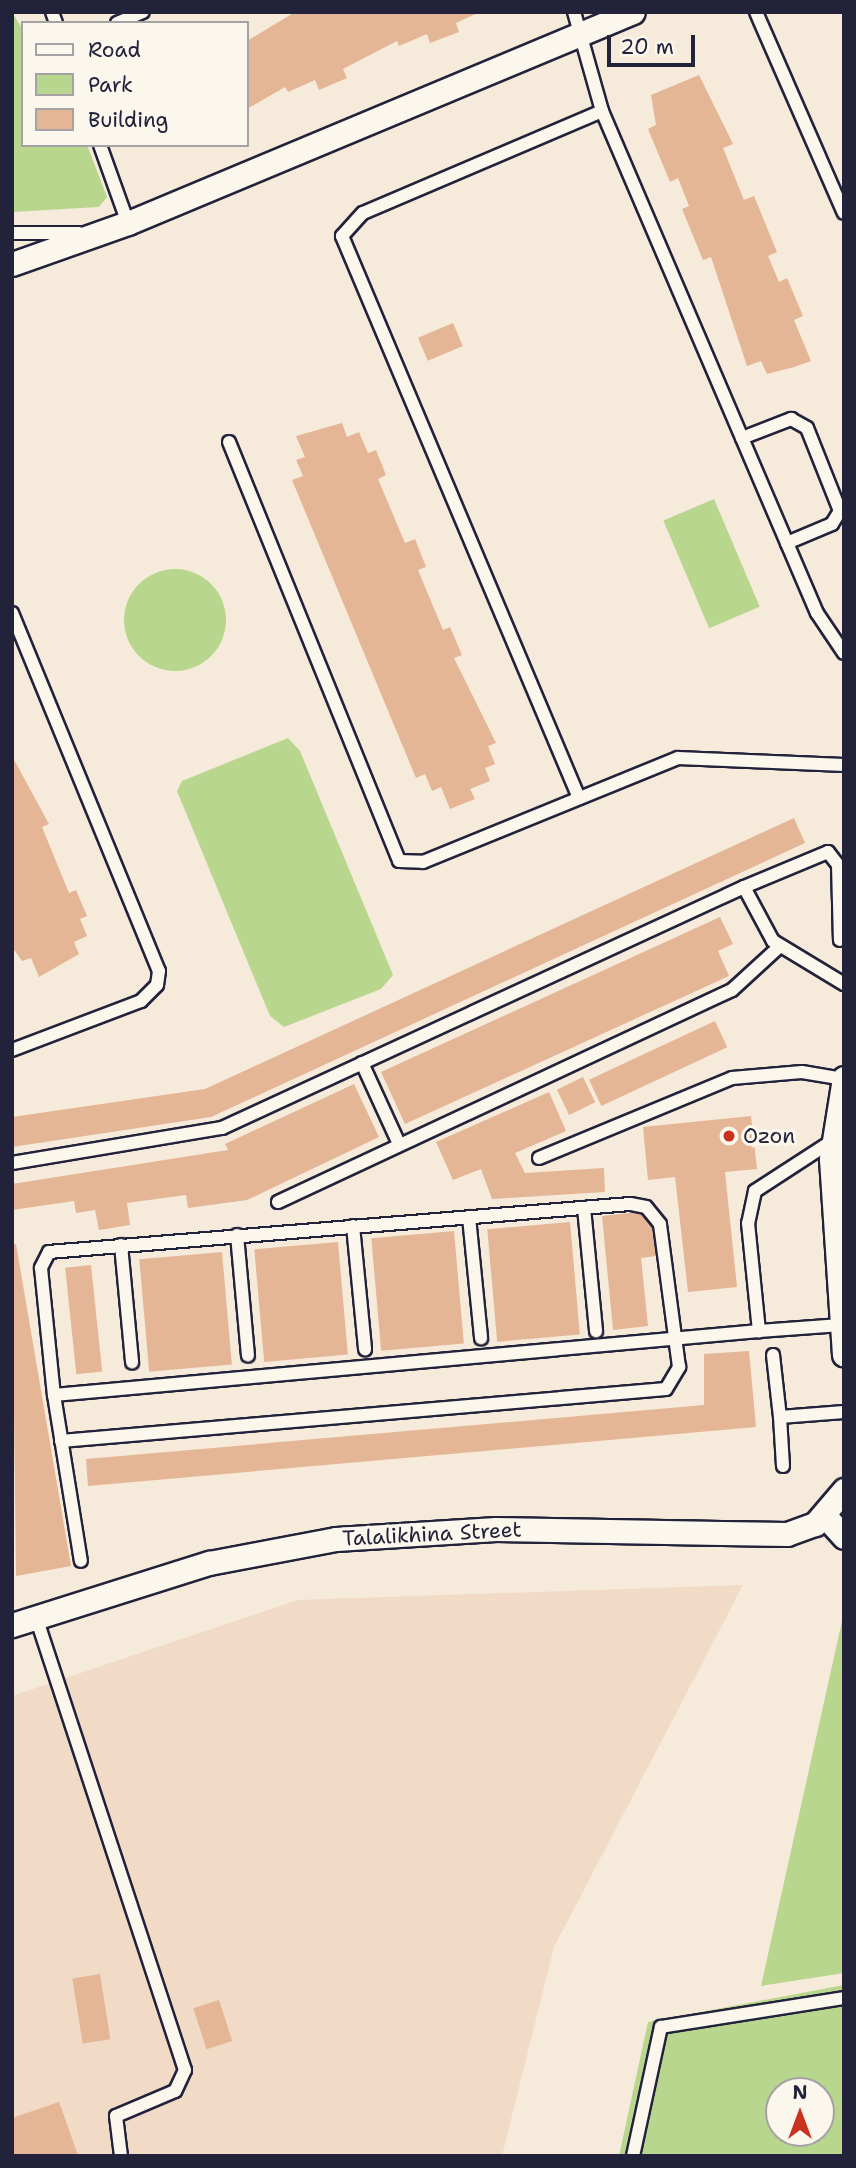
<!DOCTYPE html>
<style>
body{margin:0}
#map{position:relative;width:856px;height:2168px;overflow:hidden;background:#f6eadb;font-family:"Shantell Sans",sans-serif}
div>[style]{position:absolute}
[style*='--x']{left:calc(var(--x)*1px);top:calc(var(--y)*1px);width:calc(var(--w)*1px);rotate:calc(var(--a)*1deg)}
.built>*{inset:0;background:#f1dac6}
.green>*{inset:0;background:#b9d68e;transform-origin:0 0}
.round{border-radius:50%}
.building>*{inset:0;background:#e4b695;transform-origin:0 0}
.roads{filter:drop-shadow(2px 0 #22223b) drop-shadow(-2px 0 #22223b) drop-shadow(0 2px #22223b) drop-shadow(0 -2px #22223b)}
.lane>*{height:12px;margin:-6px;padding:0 6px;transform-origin:6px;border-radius:6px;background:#fbf7ec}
.street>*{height:23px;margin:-11.5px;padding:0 11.5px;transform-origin:11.5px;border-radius:11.5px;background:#fbf7ec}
.dots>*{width:19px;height:19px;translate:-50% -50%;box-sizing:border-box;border:4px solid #fbf7ec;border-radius:50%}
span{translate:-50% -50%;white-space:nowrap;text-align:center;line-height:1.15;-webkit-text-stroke:6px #fbf7ec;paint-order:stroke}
.poi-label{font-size:21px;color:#22223b}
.left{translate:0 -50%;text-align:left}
.street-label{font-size:21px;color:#22223b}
.frame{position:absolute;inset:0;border:14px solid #22223b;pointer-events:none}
.legend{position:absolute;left:21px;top:21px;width:228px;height:126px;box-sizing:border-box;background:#fbf7ec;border:2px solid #a4a2a5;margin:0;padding:9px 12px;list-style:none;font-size:21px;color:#22223b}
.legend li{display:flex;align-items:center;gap:14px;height:35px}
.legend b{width:35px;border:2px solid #a4a2a5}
.north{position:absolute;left:765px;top:2077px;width:70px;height:70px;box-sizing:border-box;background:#fbf7ec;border:2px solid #a4a2a5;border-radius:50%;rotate:0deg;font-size:19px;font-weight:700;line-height:28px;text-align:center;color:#22223b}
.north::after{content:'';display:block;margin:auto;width:24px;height:32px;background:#c8321e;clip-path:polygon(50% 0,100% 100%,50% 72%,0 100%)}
.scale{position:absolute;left:607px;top:35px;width:88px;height:32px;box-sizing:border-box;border:4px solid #22223b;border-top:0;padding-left:9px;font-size:21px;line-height:24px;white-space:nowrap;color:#22223b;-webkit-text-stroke:5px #fbf7ec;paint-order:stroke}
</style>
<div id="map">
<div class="built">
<div style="clip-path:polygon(743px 1585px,554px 1947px,502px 2156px,12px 2156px,12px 1696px,298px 1600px)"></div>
</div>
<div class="green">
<div style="clip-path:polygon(12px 12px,23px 30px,23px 145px,87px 145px,107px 197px,99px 207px,12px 212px)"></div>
<div style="left:714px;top:499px;width:117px;height:55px;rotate:67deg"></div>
<div class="round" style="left:124px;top:569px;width:102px;height:102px"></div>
<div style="clip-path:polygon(288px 738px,300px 751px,393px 975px,381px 989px,284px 1027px,270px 1016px,177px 791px,182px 781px)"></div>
<div style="clip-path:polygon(844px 1612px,844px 1973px,761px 1986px)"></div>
<div style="clip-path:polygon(evenodd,844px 1985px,844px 2156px,619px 2156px,648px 2022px,844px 1985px,779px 2091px,821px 2091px,821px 2133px,779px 2133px,779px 2091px)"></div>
</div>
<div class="building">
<div style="clip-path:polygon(295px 12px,480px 12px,456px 23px,459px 32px,430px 43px,427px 34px,399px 46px,397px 41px,343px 69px,347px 78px,319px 90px,315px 80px,288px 92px,285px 87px,247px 109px,247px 41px)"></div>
<div style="clip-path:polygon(699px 75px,733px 144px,723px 148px,744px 200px,754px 196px,777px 252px,768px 256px,779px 282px,787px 278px,803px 316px,794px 320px,811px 361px,794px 367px,767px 374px,761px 361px,747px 366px,711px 257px,703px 260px,682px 209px,689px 206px,678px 178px,670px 182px,648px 129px,656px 125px,651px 95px)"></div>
<div style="left:453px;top:323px;width:25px;height:38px;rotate:67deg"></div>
<div style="clip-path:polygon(342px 423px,347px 437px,359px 432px,368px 453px,376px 450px,386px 475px,378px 479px,405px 543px,415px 539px,426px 567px,418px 570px,443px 630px,450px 627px,462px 655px,454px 658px,496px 743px,488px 746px,495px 764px,485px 768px,490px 781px,470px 789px,475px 799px,450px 809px,441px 787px,432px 791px,425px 774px,416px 778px,292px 480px,303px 476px,296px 460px,305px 457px,296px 436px)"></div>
<div style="clip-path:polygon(12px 756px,49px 824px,42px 827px,69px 893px,76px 890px,87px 916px,80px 919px,87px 936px,74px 942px,79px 954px,39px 977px,31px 958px,22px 961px,12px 947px)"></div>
<div style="clip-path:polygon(794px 818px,805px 843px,211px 1117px,12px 1147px,12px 1117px,205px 1089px)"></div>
<div style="clip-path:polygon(720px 917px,733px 944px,718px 951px,729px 976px,405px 1124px,381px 1072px)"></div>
<div style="left:715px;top:1021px;width:29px;height:139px;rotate:65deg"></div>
<div style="left:583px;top:1077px;width:28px;height:29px;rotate:64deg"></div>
<div style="clip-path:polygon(354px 1084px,379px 1137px,247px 1200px,188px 1208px,186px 1195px,127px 1203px,130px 1225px,99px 1230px,95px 1210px,76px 1213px,74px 1201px,12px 1210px,12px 1184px,228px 1150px,225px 1144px)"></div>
<div style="clip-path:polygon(549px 1092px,566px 1131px,515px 1153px,525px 1173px,604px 1168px,605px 1192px,492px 1199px,481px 1169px,453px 1180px,436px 1142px)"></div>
<div style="clip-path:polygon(751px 1116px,757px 1169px,725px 1172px,737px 1287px,688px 1292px,675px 1177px,648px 1180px,643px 1127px)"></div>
<div style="clip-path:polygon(639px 1212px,652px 1224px,656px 1256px,641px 1258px,648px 1326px,613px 1330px,602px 1216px)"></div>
<div style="left:570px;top:1222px;width:113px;height:83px;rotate:85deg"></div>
<div style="left:454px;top:1231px;width:113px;height:83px;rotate:85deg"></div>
<div style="left:338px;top:1242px;width:113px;height:84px;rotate:85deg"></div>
<div style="clip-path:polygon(16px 1244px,71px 1566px,16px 1576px,12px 1245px)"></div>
<div style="left:222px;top:1252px;width:113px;height:83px;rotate:85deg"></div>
<div style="left:91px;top:1265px;width:107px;height:26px;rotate:84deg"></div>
<div style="clip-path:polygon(749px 1351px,756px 1427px,88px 1486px,86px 1459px,704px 1405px,704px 1354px)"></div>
<div style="left:100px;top:1974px;width:66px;height:28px;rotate:81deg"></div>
<div style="left:219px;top:2000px;width:43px;height:27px;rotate:72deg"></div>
<div style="clip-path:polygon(59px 2102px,78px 2155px,12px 2156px,12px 2118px)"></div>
</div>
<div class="roads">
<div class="lane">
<div style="--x:52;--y:12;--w:12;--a:70"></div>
<div style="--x:574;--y:12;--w:103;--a:74.2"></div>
<div style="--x:602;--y:111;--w:546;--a:66.82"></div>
<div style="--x:817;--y:613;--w:48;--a:56"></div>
<div style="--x:756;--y:12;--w:219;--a:66.4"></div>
<div style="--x:117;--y:23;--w:28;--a:-23"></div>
<div style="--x:100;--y:145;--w:83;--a:70.3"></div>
<div style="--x:12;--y:233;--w:67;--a:0"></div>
<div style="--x:742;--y:438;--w:53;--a:-21.2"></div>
<div style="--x:791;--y:419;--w:18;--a:29"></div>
<div style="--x:807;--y:428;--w:89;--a:68.3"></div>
<div style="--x:840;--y:511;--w:15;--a:122"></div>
<div style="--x:832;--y:524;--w:49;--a:157.1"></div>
<div style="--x:229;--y:442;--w:452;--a:67.9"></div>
<div style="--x:399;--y:861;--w:24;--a:2"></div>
<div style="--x:423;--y:862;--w:275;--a:-22.2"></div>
<div style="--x:678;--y:758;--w:166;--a:2.4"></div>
<div style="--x:12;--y:613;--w:387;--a:67.7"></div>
<div style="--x:159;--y:971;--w:14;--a:98"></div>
<div style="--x:157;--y:985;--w:23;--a:135"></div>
<div style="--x:141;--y:1001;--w:138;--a:159.2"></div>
<div style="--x:579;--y:798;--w:610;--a:-112.87"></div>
<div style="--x:342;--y:236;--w:31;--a:-48"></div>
<div style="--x:363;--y:213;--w:260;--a:-23.1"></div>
<div style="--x:744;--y:887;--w:91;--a:-22.6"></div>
<div style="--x:828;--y:852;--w:16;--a:52"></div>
<div style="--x:838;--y:865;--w:75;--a:88.5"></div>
<div style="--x:362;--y:1063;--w:89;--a:65.4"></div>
<div style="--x:832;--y:1141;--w:92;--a:147"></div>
<div style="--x:755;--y:1191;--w:33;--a:102"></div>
<div style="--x:748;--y:1223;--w:109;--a:84.2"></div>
<div style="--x:759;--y:1331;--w:82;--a:-4.2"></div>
<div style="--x:539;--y:1158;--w:209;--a:-22.5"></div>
<div style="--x:732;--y:1078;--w:70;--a:-4.9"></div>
<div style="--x:802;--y:1072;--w:43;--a:9.5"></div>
<div style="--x:12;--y:1163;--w:213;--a:-9.5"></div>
<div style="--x:222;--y:1128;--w:575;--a:-24.78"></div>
<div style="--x:744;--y:887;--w:61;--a:61.8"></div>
<div style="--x:773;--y:941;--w:83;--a:31.2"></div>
<div style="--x:278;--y:1202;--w:501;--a:-25.03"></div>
<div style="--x:732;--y:990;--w:65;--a:-42.5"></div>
<div style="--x:584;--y:1208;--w:124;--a:84.4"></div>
<div style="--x:469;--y:1217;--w:122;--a:84.3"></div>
<div style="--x:353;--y:1226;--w:124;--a:84.4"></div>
<div style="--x:237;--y:1235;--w:121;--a:84.8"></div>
<div style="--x:121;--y:1245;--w:118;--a:84.6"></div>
<div style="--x:773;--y:1355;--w:62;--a:83.6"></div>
<div style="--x:780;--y:1417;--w:64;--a:-4.5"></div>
<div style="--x:54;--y:1395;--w:708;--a:-5.19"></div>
<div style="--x:780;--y:1417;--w:49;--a:86.5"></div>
<div style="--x:61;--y:1441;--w:607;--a:-4.91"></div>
<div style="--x:666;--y:1389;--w:26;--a:-59"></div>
<div style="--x:679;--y:1367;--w:144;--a:-97.6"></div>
<div style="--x:660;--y:1224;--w:22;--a:-129"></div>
<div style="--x:646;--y:1207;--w:16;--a:-169"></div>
<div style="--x:630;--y:1204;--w:583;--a:175.28"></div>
<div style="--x:49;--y:1252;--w:18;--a:117"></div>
<div style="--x:41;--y:1268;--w:128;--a:84.2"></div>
<div style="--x:54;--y:1395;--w:168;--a:80.8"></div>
<div style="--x:36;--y:1617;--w:477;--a:71.8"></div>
<div style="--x:185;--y:2070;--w:23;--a:115"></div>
<div style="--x:175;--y:2091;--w:64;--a:157"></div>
<div style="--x:116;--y:2116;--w:40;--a:82.9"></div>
<div style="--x:633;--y:2156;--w:132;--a:-77.8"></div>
<div style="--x:661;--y:2027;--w:185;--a:-9"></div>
</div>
<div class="street">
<div style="--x:12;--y:264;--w:123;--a:-19.5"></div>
<div style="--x:128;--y:223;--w:547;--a:-22.68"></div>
<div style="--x:844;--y:1078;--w:82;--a:99.1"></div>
<div style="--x:831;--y:1159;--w:196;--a:86.2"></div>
<div style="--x:825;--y:1516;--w:28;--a:48"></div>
<div style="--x:12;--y:1625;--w:207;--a:-17.5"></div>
<div style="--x:209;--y:1563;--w:129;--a:-10.7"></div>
<div style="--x:336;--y:1539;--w:160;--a:-3.6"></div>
<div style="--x:496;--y:1529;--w:291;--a:1"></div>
<div style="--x:787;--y:1534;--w:30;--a:-20"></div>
<div style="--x:815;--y:1524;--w:45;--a:-49.5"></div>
</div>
</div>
<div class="dots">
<div style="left:729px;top:1136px;background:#c8321e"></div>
</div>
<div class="poi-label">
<span class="left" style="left:743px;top:1136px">Ozon</span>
</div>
<div class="street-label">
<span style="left:432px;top:1534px;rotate:-3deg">Talalikhina Street</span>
</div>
<div class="frame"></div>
<ul class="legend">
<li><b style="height:9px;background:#fbf7ec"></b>Road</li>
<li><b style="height:19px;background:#b9d68e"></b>Park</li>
<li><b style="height:19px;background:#e4b695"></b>Building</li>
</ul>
<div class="north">N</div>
<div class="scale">20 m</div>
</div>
